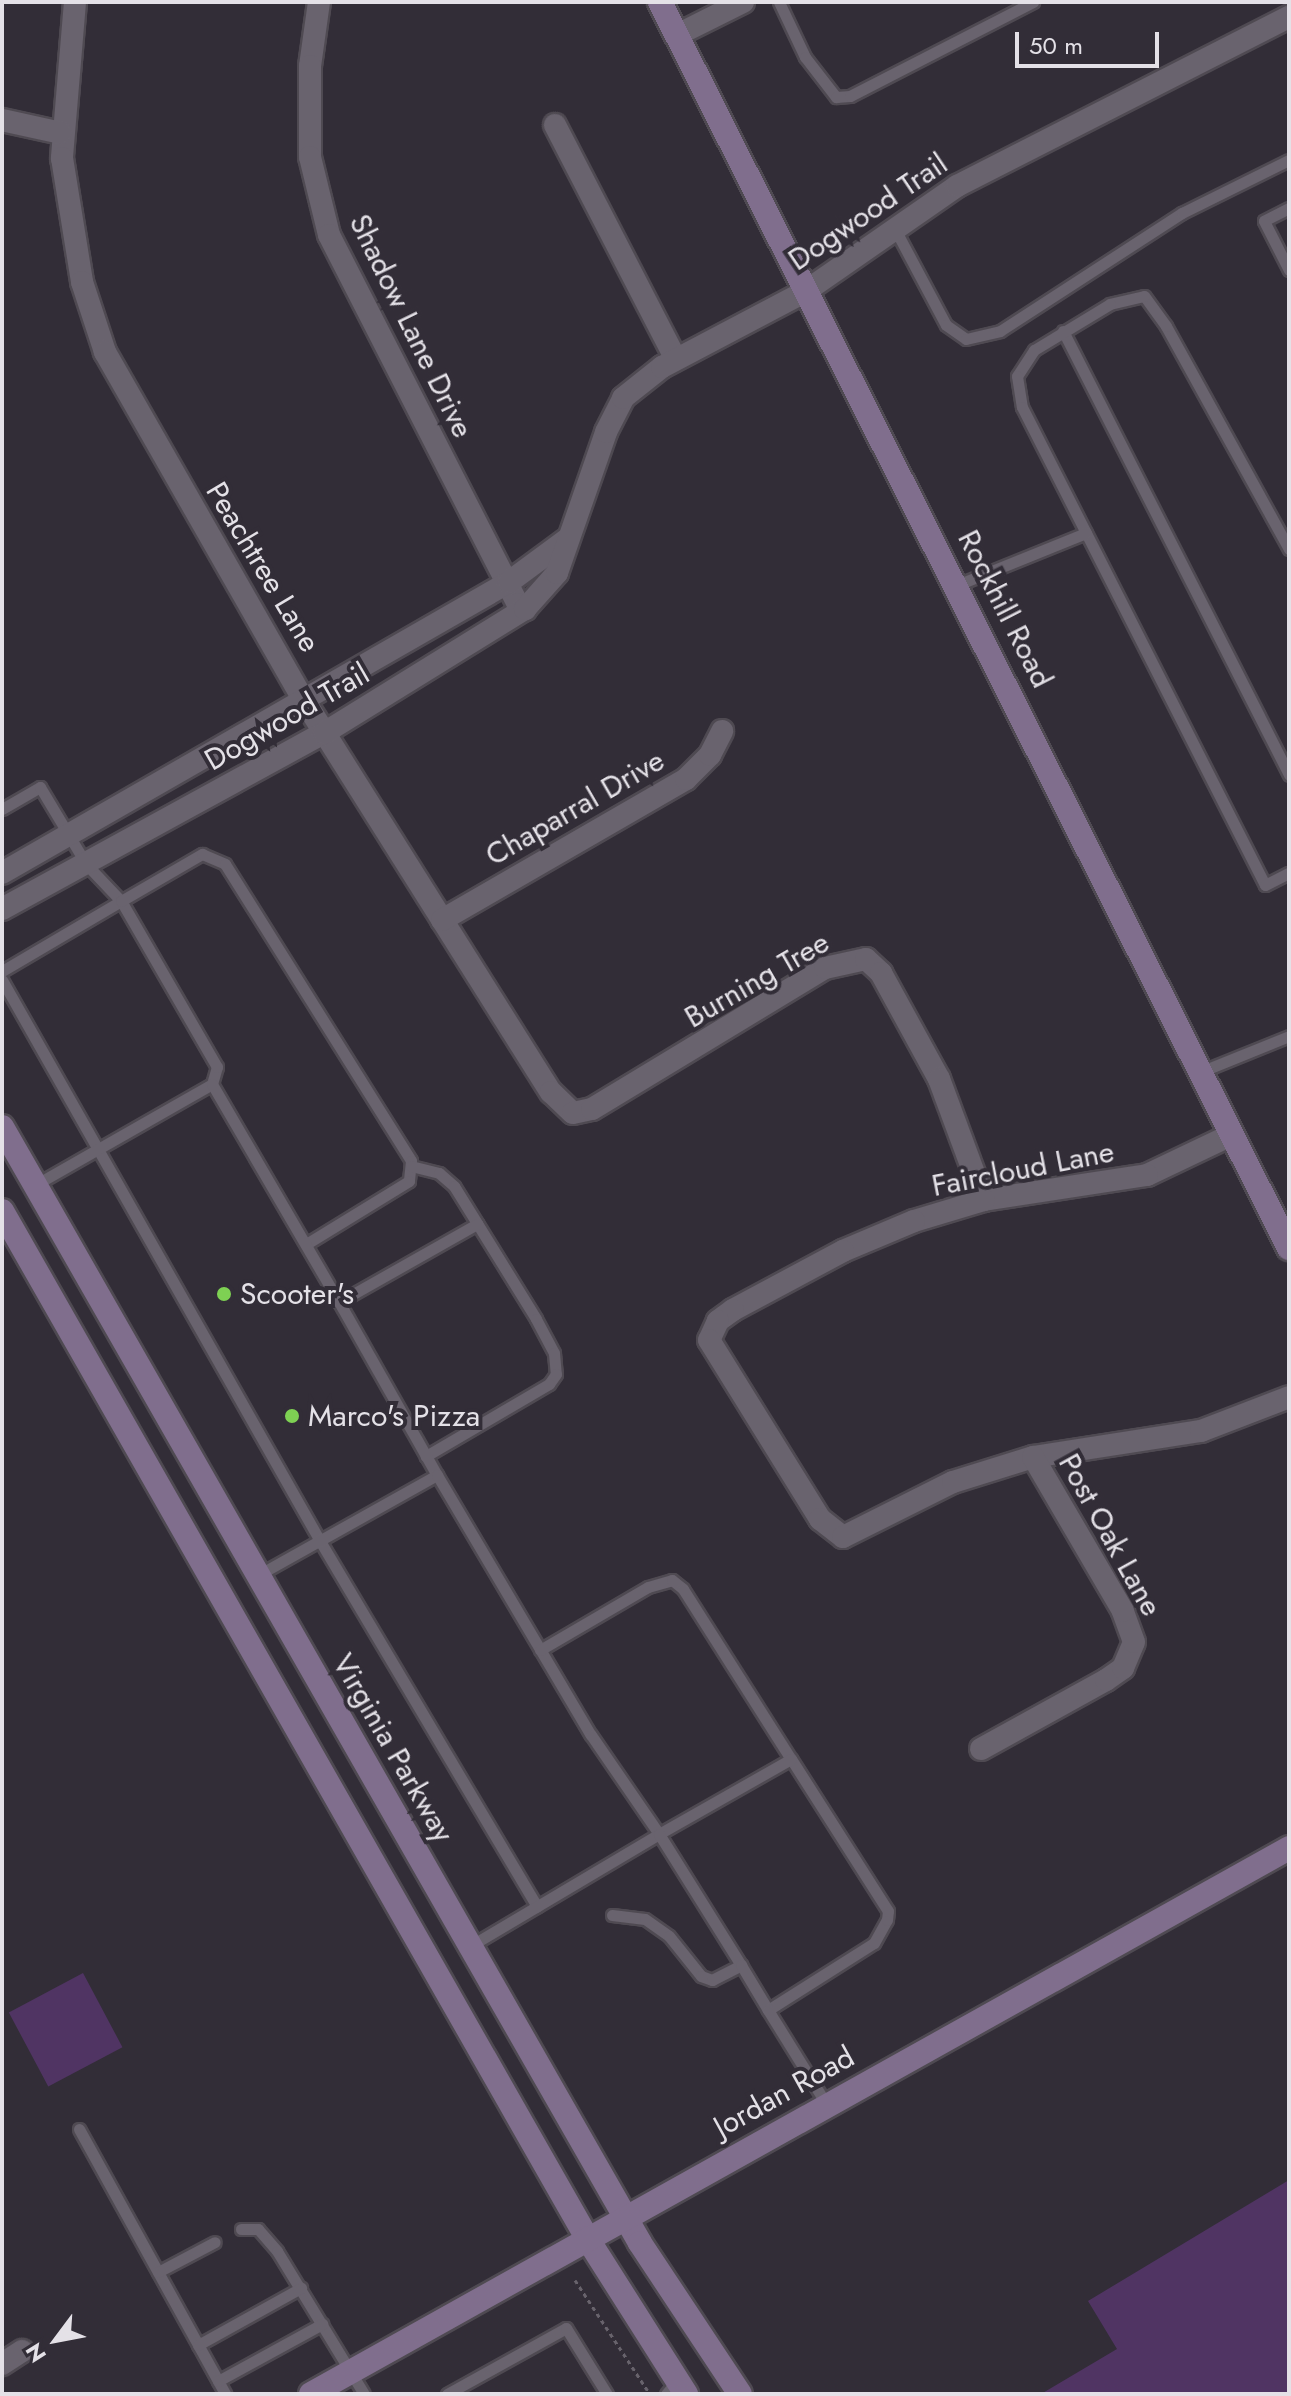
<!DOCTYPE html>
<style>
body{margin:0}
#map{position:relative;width:1291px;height:2396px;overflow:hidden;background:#322d37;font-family:Jost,sans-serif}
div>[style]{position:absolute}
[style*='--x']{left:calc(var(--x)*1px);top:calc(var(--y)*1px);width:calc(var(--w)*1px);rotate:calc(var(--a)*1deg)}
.green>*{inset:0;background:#503463;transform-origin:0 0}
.path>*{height:3px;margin-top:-1.5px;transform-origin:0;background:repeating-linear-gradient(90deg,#68636c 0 4px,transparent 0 8px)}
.roads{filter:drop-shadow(2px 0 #4f4a52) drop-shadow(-2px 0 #4f4a52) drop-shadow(0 2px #4f4a52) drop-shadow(0 -2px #4f4a52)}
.lane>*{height:11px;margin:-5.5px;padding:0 5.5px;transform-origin:5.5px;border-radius:5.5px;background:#69636e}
.street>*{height:22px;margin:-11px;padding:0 11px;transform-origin:11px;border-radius:11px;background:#69636e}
.secondary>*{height:24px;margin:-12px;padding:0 12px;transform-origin:12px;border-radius:12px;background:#806e8d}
.dots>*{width:22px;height:22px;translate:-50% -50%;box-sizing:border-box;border:4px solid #322d37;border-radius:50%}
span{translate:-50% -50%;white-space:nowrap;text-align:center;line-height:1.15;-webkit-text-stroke:8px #322d37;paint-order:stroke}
.street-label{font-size:30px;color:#e4e1e7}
.poi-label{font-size:30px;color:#e4e1e7}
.left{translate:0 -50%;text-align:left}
.frame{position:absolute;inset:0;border:4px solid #e4e1e7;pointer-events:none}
.north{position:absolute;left:16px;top:2300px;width:80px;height:80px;-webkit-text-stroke:6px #322d37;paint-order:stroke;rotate:238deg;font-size:22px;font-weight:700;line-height:32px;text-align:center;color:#e4e1e7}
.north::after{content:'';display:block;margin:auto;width:28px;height:36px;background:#e4e1e7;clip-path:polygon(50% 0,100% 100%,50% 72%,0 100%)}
.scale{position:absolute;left:1015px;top:32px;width:144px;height:36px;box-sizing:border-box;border:4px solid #e4e1e7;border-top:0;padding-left:10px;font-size:24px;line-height:28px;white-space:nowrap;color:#e4e1e7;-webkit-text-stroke:6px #322d37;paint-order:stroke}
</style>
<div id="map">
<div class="green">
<div style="left:83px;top:1973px;width:84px;height:84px;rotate:62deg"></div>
<div style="clip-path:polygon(1289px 2180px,1289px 2394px,1041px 2394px,1117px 2349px,1088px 2301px)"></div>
</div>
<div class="path">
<div style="--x:575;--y:2280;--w:136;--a:56.7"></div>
</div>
<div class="roads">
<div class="lane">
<div style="--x:779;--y:2;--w:61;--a:64.7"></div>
<div style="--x:805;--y:57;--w:51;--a:52.2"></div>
<div style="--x:836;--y:97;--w:14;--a:-4"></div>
<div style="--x:850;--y:96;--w:206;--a:-27.2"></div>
<div style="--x:1289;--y:208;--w:28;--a:153"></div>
<div style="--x:1264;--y:221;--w:55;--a:63"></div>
<div style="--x:896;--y:231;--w:106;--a:62"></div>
<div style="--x:946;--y:325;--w:24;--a:35"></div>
<div style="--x:966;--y:339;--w:35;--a:-13"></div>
<div style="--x:1000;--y:331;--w:217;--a:-33"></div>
<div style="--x:1182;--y:213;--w:119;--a:-26.4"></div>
<div style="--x:1063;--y:331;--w:498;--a:63"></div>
<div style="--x:1289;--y:549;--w:255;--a:-118.9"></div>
<div style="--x:1166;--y:326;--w:37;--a:-126"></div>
<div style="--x:1144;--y:296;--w:35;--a:167"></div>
<div style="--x:1110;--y:304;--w:89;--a:148.8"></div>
<div style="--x:1034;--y:350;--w:31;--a:123"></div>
<div style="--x:1017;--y:376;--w:31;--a:81"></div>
<div style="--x:1022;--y:407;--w:536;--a:63.05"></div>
<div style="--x:1265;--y:885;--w:27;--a:-27"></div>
<div style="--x:957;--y:585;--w:139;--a:-22"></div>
<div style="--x:2;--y:809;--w:44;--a:-30.1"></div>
<div style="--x:40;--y:787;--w:90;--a:59.1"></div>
<div style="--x:86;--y:864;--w:51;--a:46.6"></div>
<div style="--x:121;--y:901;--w:138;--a:149.5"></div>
<div style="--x:2;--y:980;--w:645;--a:60.45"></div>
<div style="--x:320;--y:1541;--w:425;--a:59.3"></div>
<div style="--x:1200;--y:1072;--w:96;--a:-22"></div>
<div style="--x:212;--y:1084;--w:18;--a:-74"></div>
<div style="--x:217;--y:1067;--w:192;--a:-120"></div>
<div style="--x:121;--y:901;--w:94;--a:-30.1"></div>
<div style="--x:202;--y:854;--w:25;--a:23"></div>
<div style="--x:225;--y:864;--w:350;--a:57.9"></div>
<div style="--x:411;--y:1161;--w:20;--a:96"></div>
<div style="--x:409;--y:1181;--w:121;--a:148.5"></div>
<div style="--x:411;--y:1166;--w:29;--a:14"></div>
<div style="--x:439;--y:1173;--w:20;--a:41"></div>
<div style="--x:454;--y:1186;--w:156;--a:58.3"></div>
<div style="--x:536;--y:1319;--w:38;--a:62"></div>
<div style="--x:554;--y:1353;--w:21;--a:85"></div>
<div style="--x:556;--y:1374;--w:12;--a:125"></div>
<div style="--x:549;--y:1384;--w:143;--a:149.7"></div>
<div style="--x:35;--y:1185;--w:204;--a:-29.7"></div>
<div style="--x:212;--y:1084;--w:252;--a:59.8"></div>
<div style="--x:339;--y:1302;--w:199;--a:60.5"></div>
<div style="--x:437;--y:1475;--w:205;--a:150.8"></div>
<div style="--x:339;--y:1302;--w:159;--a:-29.5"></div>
<div style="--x:437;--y:1475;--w:302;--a:59.4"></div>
<div style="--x:591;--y:1735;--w:120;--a:55.5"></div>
<div style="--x:659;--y:1834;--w:220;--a:149.3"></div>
<div style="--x:540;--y:1650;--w:125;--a:-30.3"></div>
<div style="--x:648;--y:1587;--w:25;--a:-16"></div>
<div style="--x:672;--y:1580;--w:14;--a:39"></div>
<div style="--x:683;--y:1589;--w:201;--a:57.6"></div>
<div style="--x:612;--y:1915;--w:33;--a:7"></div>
<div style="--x:645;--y:1919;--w:29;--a:35"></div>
<div style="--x:669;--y:1936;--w:51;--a:51.3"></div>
<div style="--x:701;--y:1976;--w:12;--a:20"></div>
<div style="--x:712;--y:1980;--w:33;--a:-27"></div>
<div style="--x:768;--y:2010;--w:125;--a:-32.3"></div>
<div style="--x:874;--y:1943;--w:26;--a:-61"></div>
<div style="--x:887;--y:1920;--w:9;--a:-84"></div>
<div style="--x:888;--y:1911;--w:180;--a:-122.5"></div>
<div style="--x:791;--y:1759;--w:152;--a:150.4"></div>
<div style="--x:659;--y:1834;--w:155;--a:58"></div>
<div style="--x:741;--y:1965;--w:52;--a:59"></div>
<div style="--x:768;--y:2010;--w:112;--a:58.2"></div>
<div style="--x:79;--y:2129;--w:303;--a:61.1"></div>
<div style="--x:241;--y:2229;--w:17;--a:0"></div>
<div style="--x:258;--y:2229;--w:29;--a:49"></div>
<div style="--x:277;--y:2251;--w:167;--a:58.7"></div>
<div style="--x:158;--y:2272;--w:64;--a:-27.8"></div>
<div style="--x:198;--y:2345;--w:118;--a:-29"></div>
<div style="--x:218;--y:2381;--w:119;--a:-28.7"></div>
<div style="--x:447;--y:2394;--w:136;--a:-29"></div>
<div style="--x:566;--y:2328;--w:78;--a:58.2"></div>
<div style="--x:666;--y:2394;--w:17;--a:-50"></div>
</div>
<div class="street">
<div style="--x:75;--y:2;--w:157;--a:94.8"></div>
<div style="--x:62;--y:158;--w:126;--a:80.8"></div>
<div style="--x:82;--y:282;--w:74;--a:71.8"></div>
<div style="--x:105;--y:352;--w:403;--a:60.3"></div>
<div style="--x:305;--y:702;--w:461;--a:57.8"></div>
<div style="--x:551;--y:1092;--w:30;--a:44"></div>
<div style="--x:573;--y:1113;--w:19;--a:-12"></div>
<div style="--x:592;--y:1109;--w:272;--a:-31.2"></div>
<div style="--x:825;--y:968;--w:42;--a:-12.4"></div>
<div style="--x:866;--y:959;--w:21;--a:43"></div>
<div style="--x:881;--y:973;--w:121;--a:61.3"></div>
<div style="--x:939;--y:1079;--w:129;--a:69.6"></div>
<div style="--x:319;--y:2;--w:65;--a:98"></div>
<div style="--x:310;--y:66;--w:91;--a:90"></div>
<div style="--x:310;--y:157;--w:80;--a:76.3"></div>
<div style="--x:329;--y:235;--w:415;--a:62.9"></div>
<div style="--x:518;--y:604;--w:9;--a:36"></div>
<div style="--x:677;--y:35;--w:74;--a:-26.6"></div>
<div style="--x:2;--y:120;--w:60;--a:12.4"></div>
<div style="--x:555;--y:125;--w:263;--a:62.7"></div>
<div style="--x:2;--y:873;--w:585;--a:-29.85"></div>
<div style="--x:509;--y:582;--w:71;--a:-36.4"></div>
<div style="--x:2;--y:909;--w:367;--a:-28.7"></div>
<div style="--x:324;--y:733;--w:236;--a:-31.7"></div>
<div style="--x:525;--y:609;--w:48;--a:-48.4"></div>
<div style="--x:557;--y:573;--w:149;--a:-70.8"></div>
<div style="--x:606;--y:432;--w:38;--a:-63"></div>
<div style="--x:623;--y:398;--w:50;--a:-38.5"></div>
<div style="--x:662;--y:367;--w:163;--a:-27.8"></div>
<div style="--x:806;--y:291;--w:184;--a:-34.8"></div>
<div style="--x:957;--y:186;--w:373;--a:-27"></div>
<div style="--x:442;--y:920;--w:282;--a:-30"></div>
<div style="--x:686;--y:779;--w:34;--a:-45"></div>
<div style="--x:710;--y:755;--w:27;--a:-63"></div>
<div style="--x:1231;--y:1135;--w:93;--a:154.5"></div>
<div style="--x:1147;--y:1175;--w:165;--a:171.3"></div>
<div style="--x:984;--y:1200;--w:73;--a:163.3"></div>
<div style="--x:914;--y:1221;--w:77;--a:157.1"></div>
<div style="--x:843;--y:1251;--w:125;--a:151.8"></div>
<div style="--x:733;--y:1310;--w:19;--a:144"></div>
<div style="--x:718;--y:1321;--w:21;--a:115"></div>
<div style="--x:709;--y:1340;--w:211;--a:58.2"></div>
<div style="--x:820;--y:1519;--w:29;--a:38"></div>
<div style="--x:843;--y:1537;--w:123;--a:-26.6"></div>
<div style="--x:953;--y:1482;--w:84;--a:-17.4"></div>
<div style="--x:1033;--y:1457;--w:170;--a:-8.8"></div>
<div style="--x:1201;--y:1431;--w:94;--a:-21.1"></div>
<div style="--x:981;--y:1749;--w:143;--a:-28.9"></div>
<div style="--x:1106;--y:1680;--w:21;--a:-35"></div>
<div style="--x:1123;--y:1668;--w:28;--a:-67"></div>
<div style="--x:1134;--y:1642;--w:33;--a:-110"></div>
<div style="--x:1123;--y:1611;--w:178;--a:-120.3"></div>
<div style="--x:2;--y:2364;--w:24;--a:-33"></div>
</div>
<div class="secondary">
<div style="--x:660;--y:2;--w:1396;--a:63.21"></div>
<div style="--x:2;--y:1127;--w:1285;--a:60.24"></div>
<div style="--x:640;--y:2243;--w:181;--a:56.5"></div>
<div style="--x:2;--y:1211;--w:1182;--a:60.33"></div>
<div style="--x:587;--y:2238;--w:185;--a:57.6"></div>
<div style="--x:311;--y:2394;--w:1120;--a:-29.17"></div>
</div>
</div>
<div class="dots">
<div style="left:224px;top:1294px;background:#7ed153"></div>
<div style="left:292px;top:1416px;background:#7ed153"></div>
</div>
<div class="street-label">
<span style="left:868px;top:212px;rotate:-34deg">Dogwood Trail</span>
<span style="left:411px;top:326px;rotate:64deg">Shadow Lane Drive</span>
<span style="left:263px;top:567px;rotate:59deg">Peachtree Lane</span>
<span style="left:1005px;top:609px;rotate:63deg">Rockhill Road</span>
<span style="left:287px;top:717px;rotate:-30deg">Dogwood Trail</span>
<span style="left:575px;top:808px;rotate:-30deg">Chaparral Drive</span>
<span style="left:757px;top:980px;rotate:-30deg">Burning Tree</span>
<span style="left:1023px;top:1169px;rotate:-11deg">Faircloud Lane</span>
<span style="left:1110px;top:1535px;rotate:61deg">Post Oak Lane</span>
<span style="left:393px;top:1748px;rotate:60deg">Virginia Parkway</span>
<span style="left:784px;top:2092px;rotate:-29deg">Jordan Road</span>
</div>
<div class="poi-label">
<span class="left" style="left:240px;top:1294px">Scooter's</span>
<span class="left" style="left:308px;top:1416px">Marco's Pizza</span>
</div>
<div class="frame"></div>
<div class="north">N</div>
<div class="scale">50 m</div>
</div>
